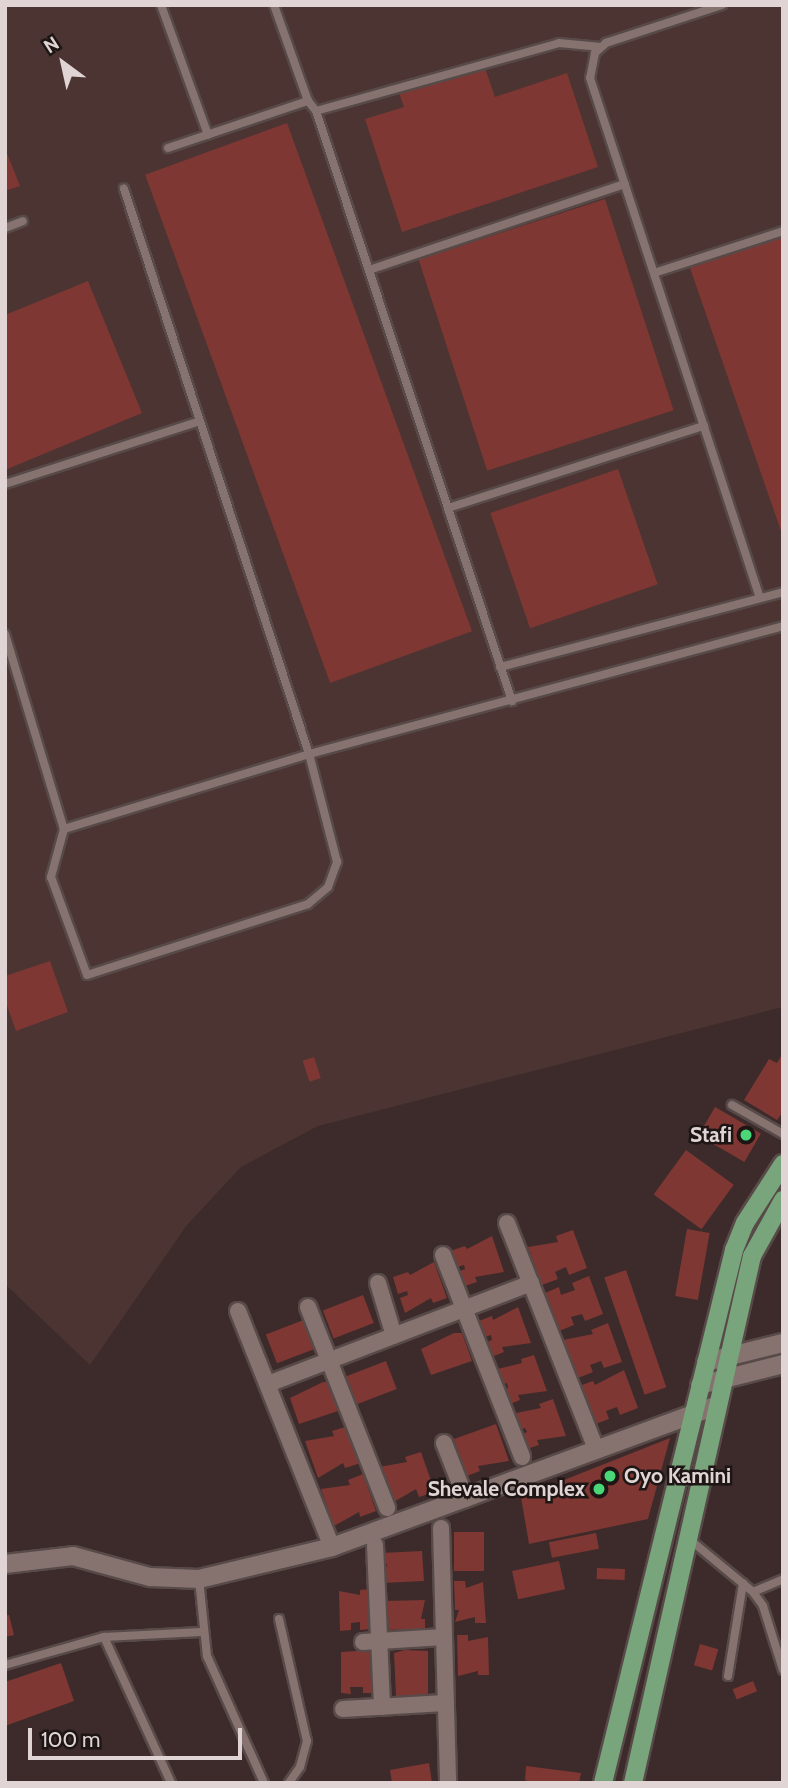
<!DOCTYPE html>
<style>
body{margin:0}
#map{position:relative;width:788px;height:1788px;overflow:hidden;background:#3c2b2a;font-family:Cabin,sans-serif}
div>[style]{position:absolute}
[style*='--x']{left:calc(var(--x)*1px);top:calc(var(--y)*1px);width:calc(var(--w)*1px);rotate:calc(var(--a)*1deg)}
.built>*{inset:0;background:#4b3431}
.building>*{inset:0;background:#7e3733;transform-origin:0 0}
.roads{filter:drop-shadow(2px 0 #574a48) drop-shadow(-2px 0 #574a48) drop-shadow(0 2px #574a48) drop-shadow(0 -2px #574a48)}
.service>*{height:8px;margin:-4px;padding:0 4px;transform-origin:4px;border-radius:4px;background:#867370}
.minor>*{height:16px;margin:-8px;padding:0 8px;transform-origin:8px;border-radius:8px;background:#867370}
.tertiary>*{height:18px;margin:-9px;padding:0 9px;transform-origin:9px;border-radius:9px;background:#867370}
.primary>*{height:18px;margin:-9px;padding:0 9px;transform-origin:9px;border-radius:9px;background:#78a57c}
.dots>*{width:19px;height:19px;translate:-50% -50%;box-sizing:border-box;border:4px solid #1d1615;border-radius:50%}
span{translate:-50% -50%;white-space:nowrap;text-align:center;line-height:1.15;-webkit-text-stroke:5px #1d1615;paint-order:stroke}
.poi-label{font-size:21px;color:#e0d5d4;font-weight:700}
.right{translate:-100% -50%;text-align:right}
.left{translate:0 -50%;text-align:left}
.frame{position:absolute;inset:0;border:7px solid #e0d5d4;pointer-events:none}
.north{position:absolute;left:28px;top:28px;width:70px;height:70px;-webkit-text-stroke:5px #1d1615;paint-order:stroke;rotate:327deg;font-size:19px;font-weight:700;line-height:28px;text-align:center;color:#e0d5d4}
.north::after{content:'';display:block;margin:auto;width:24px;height:32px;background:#e0d5d4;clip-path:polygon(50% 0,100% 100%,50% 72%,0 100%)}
.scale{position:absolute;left:28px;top:1728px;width:214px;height:32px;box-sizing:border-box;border:4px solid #e0d5d4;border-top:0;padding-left:9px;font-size:21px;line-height:24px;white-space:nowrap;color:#e0d5d4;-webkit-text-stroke:5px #1d1615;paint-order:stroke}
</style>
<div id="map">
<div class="built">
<div style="clip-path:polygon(5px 5px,783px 5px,783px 1007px,318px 1126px,241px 1167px,187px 1225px,90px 1365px,5px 1284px)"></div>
</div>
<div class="building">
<div style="clip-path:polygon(484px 65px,495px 97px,567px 73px,598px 167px,402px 232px,365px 119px,404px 107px,399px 93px)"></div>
<div style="left:287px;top:123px;width:541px;height:151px;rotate:70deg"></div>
<div style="clip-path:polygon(5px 148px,20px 186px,5px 191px)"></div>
<div style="left:605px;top:199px;width:222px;height:196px;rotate:72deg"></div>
<div style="clip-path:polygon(783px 235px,783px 534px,782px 534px,690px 268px)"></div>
<div style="clip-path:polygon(88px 281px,142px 413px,5px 470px,5px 315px)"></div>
<div style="left:618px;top:469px;width:122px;height:135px;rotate:71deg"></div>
<div style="clip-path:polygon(50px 961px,68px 1012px,16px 1031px,5px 1000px,5px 976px)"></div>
<div style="clip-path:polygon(783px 1053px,783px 1112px,777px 1120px,744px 1100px,769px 1059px,777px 1063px)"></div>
<div style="left:314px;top:1057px;width:22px;height:12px;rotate:72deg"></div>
<div style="left:715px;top:1107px;width:53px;height:33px;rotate:30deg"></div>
<div style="left:686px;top:1150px;width:59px;height:55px;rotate:36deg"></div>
<div style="left:687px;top:1229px;width:23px;height:68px;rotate:10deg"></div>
<div style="clip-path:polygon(573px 1230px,587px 1268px,569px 1275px,566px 1267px,555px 1272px,558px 1279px,542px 1285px,528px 1247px,558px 1242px,556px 1236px)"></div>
<div style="clip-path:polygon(492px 1236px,504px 1272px,475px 1277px,477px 1282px,462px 1287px,457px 1272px,465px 1269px,464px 1265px,455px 1268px,450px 1251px,465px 1246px,467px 1249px)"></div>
<div style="clip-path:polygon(434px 1262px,447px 1298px,433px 1303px,431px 1298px,405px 1313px,400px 1298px,408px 1295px,407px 1291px,398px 1294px,393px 1277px,408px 1272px,410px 1275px)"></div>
<div style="left:626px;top:1270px;width:124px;height:23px;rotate:71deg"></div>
<div style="clip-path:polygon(589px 1276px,603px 1314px,585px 1321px,582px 1314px,571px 1317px,574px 1325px,559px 1331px,545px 1293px,559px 1287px,561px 1295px,575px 1290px,572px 1283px)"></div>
<div style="left:363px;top:1295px;width:30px;height:43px;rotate:69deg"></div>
<div style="clip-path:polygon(518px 1307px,531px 1343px,502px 1347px,504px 1352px,489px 1358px,484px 1343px,492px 1340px,491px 1335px,482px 1338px,476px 1322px,492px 1316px,493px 1320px)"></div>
<div style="left:306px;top:1319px;width:31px;height:43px;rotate:69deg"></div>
<div style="clip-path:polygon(608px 1323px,622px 1362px,604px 1368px,601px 1361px,590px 1365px,593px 1372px,578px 1378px,563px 1340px,593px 1334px,591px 1330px)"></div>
<div style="clip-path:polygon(454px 1333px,462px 1333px,472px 1361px,431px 1375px,421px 1349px)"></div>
<div style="clip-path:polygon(534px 1355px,547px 1391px,518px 1395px,520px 1400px,505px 1406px,500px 1391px,508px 1388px,507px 1383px,498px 1386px,493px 1370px,522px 1363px,521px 1359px)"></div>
<div style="left:386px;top:1361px;width:30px;height:44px;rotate:69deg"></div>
<div style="clip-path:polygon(624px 1370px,638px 1408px,620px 1415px,617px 1407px,606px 1411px,609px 1419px,593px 1425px,579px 1386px,593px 1381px,595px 1385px)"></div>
<div style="clip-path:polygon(323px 1382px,330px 1382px,341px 1410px,299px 1424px,290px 1398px)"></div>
<div style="clip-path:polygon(553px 1399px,566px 1436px,537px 1440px,539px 1445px,524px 1450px,518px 1436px,527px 1432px,525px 1428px,517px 1431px,511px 1414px,541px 1408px,539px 1404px)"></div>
<div style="clip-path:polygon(496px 1424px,509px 1461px,478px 1466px,480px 1471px,467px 1476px,454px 1439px)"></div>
<div style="clip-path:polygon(348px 1426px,361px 1463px,345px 1468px,343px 1463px,318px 1478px,305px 1441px,334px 1436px,332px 1431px)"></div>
<div style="clip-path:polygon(670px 1438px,648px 1519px,529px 1544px,521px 1497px)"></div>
<div style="clip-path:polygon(421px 1452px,435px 1492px,419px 1497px,416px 1489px,392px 1503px,379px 1467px,407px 1462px,405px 1457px)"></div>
<div style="clip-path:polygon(363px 1474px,376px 1511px,360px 1517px,359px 1512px,334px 1526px,321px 1489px,350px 1485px,348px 1480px)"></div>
<div style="left:454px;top:1532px;width:30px;height:39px"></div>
<div style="left:596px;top:1533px;width:16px;height:48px;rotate:79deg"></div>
<div style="clip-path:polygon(422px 1551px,424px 1581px,382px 1583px,387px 1564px,381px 1564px,381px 1553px)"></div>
<div style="left:559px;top:1561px;width:29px;height:48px;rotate:78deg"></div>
<div style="left:597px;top:1568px;width:28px;height:11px;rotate:2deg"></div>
<div style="clip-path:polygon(454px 1581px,465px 1581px,466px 1588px,483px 1582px,486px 1623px,475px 1623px,475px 1617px,455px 1622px,459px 1610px,455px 1610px)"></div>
<div style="clip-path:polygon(370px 1589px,371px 1629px,360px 1630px,360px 1622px,351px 1623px,351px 1630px,340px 1631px,339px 1591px,360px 1595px,360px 1590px)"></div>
<div style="clip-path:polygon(425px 1600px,421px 1619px,425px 1619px,425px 1629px,383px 1630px,383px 1618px,388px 1618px,383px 1601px)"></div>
<div style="clip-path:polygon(9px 1615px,14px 1635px,5px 1637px,5px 1616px)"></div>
<div style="clip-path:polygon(457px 1635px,468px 1635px,468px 1641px,488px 1637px,489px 1675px,478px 1675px,478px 1671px,458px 1676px)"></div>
<div style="left:700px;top:1644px;width:19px;height:22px;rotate:16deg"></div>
<div style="clip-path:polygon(372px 1650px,372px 1693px,363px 1693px,363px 1687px,350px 1687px,351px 1694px,341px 1693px,341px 1652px)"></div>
<div style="clip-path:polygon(405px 1650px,428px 1651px,428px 1696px,396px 1696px,394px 1653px)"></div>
<div style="clip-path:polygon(61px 1663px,74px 1701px,5px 1726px,5px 1682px)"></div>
<div style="left:753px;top:1681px;width:11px;height:22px;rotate:68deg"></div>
<div style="clip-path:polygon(429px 1763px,432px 1783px,392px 1783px,390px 1770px)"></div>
<div style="clip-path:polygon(526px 1766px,581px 1773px,579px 1783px,531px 1783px,525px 1780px)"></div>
</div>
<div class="roads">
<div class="service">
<div style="--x:161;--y:5;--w:138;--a:70.1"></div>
<div style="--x:274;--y:5;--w:102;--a:70.5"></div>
<div style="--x:308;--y:101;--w:13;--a:51"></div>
<div style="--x:316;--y:111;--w:622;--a:71.62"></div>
<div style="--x:722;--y:5;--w:122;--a:161.9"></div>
<div style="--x:606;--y:43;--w:15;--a:138"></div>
<div style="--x:595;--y:53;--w:25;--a:101"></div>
<div style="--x:590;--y:78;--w:547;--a:71.9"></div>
<div style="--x:316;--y:111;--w:252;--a:-15.6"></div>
<div style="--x:559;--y:43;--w:42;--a:5.4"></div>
<div style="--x:168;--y:148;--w:148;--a:-18.6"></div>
<div style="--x:5;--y:228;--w:19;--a:-21"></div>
<div style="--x:369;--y:270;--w:270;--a:-18.6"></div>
<div style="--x:654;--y:273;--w:136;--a:-18"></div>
<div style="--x:5;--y:484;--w:202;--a:-17.9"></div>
<div style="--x:448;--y:508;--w:269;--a:-17.8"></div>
<div style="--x:5;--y:634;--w:204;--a:73.2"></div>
<div style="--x:64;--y:829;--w:50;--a:105.2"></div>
<div style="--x:51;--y:877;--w:104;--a:69.8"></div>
<div style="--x:87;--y:975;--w:232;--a:-17.8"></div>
<div style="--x:308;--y:904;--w:26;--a:-40"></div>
<div style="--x:328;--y:887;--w:27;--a:-70"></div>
<div style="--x:337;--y:862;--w:112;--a:-104.5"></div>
<div style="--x:309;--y:754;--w:595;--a:-108.13"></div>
<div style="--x:500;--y:667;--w:293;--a:-14.8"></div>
<div style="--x:64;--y:829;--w:256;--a:-17"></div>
<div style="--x:309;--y:754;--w:491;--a:-15.1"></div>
<div style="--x:732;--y:1105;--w:59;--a:29.6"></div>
<div style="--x:689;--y:1539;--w:83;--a:39.6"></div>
<div style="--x:753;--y:1592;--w:17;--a:54"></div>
<div style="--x:763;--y:1606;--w:67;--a:72.6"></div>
<div style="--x:199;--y:1579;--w:77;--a:84.1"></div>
<div style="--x:207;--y:1656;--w:139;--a:65.8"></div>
<div style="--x:753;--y:1592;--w:33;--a:-23"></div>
<div style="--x:279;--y:1619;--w:125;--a:77.1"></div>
<div style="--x:307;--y:1741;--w:27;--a:105"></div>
<div style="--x:300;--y:1767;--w:19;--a:125"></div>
<div style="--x:104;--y:1637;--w:161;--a:65.3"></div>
<div style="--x:5;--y:1665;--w:103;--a:-15.8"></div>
<div style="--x:104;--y:1637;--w:97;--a:-3"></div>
<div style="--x:728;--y:1676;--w:94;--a:-80.8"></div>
</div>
<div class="minor">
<div style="--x:507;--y:1223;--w:243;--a:68.5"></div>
<div style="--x:443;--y:1255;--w:217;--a:68.6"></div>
<div style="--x:378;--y:1283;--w:55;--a:73.2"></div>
<div style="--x:308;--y:1307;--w:216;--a:68.5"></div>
<div style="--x:238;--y:1311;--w:254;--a:68.3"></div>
<div style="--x:268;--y:1384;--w:282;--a:-21"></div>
<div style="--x:444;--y:1443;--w:60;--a:68.6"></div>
<div style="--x:441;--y:1528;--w:255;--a:88.4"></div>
<div style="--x:375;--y:1545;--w:162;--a:87.5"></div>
<div style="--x:363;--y:1642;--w:81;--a:-3.5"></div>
<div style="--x:343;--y:1709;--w:102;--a:-3.4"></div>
</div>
<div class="tertiary">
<div style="--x:706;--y:1362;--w:79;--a:-13.9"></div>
<div style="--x:700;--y:1385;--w:86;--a:-14.2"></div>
<div style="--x:5;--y:1564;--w:68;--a:-6.7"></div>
<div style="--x:73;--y:1556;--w:80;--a:15.3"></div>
<div style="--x:150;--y:1577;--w:49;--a:2.3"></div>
<div style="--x:199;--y:1579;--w:137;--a:-13.5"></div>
<div style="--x:332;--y:1547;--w:411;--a:-20.2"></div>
</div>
<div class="primary">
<div style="--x:603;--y:1783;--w:549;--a:-76.19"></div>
<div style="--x:734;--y:1250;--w:29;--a:-68"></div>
<div style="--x:745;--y:1223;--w:70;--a:-57.2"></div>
<div style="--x:633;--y:1783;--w:540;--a:-77.28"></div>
<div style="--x:752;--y:1256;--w:64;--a:-61"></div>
</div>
</div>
<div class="dots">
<div style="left:746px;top:1135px;background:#49d778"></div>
<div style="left:610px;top:1476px;background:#49d778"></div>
<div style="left:599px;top:1489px;background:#49d778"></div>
</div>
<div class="poi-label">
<span class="right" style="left:732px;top:1135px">Stafi</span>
<span class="left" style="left:624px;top:1476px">Oyo Kamini</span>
<span class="right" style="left:585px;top:1489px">Shevale Complex</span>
</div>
<div class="frame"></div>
<div class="north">N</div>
<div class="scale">100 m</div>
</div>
